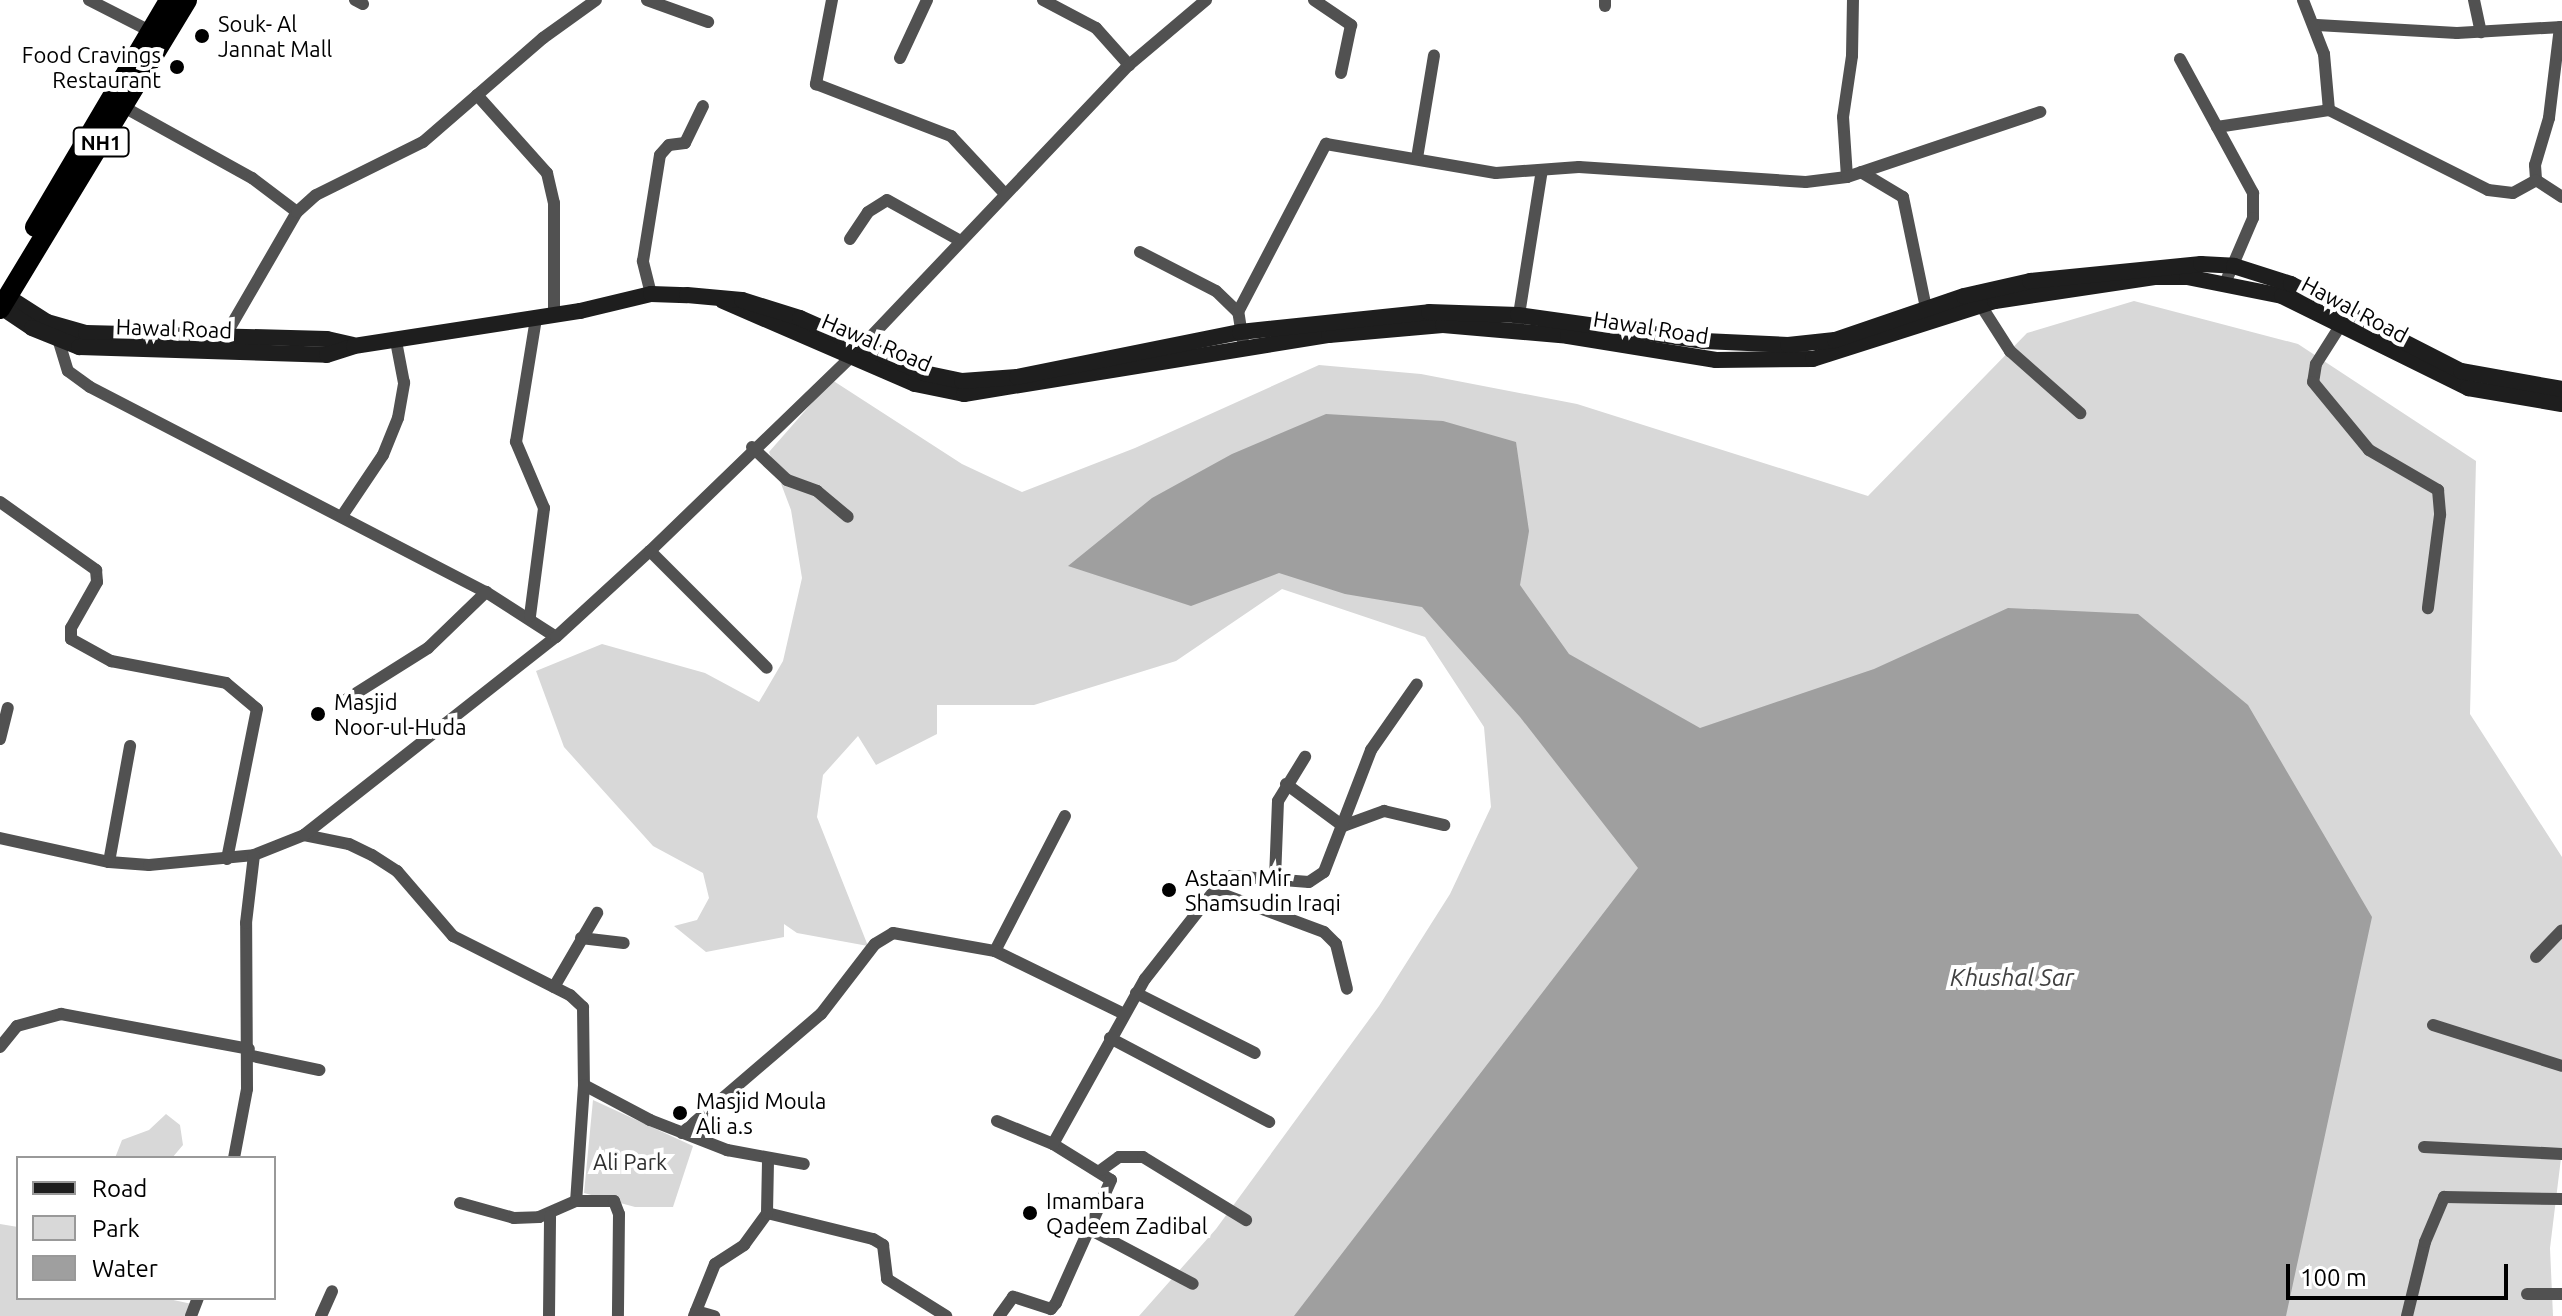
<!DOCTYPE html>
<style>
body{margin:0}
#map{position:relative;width:2562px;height:1316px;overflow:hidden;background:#fff;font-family:Ubuntu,sans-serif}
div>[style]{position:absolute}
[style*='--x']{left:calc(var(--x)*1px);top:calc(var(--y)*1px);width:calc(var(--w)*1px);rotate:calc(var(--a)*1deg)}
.green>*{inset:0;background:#d8d8d8}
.water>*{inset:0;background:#9f9f9f}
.minor>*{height:12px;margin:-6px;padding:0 6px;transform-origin:6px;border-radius:6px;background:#515151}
.secondary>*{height:16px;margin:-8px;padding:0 8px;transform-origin:8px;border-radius:8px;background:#1e1e1e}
.trunk>*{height:20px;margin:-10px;padding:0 10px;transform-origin:10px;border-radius:10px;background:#000}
.dots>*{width:22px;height:22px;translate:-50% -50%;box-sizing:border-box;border:4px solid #fff;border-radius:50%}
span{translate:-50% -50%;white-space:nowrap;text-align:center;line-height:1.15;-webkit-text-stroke:8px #fff;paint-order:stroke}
.shield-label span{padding:2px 6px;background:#fff;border:2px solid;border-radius:6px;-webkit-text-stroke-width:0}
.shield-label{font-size:20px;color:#000;font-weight:700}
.poi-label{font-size:22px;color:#000}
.left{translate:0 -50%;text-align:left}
.right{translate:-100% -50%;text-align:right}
.street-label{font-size:22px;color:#000}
.park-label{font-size:22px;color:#2f2f2f}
.water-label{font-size:24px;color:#404040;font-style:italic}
.legend{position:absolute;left:16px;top:1156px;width:260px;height:144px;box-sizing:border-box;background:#fff;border:2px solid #999;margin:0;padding:10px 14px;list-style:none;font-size:24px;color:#000}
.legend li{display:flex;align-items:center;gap:16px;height:40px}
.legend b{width:40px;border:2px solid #999}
.scale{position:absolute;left:2286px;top:1264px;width:222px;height:36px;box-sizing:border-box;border:4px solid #000;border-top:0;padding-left:10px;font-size:24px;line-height:28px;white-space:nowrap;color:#000;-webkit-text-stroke:6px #fff;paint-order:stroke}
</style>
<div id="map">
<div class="green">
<div style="clip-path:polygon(2134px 301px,2298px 344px,2476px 461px,2470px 714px,2562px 857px,2562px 1150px,2550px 1248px,2553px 1316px,1139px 1316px,1216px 1229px,1379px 1006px,1450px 894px,1491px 807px,1484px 727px,1425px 637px,1282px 589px,1176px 661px,1034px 705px,937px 705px,937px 734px,876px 765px,858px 736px,823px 775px,817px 817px,868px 946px,797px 933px,784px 924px,784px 937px,706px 952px,674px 926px,697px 920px,709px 898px,703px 873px,653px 846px,564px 747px,536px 671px,602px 644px,705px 673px,759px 702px,783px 661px,802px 578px,791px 510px,769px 452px,832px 380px,962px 464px,1022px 492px,1135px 448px,1319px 365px,1421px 374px,1577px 404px,1868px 496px,2027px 333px)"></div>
<div style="clip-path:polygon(593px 1100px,693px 1146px,673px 1207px,635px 1207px,584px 1193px)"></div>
<div style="clip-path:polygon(166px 1114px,180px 1125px,183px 1145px,172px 1158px,115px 1158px,122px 1140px,149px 1130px)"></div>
<div style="clip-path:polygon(0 1224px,18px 1227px,18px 1298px,164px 1298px,192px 1304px,187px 1316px,0 1316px)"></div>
</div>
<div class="water">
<div style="clip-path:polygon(1326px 414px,1443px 421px,1516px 442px,1529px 531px,1520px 585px,1569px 654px,1700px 728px,1874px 669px,2008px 608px,2138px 614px,2248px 705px,2372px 917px,2286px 1316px,1294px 1316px,1638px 868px,1520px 717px,1422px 607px,1345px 594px,1279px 573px,1191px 606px,1068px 566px,1152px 498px,1232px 454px)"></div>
</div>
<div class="minor">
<div style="--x:89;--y:0;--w:73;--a:26.9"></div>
<div style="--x:355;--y:0;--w:9;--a:27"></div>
<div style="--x:647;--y:0;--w:65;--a:19.8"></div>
<div style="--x:832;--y:0;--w:86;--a:100.8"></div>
<div style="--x:816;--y:84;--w:145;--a:21.1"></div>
<div style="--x:951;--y:136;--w:79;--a:47"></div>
<div style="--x:1043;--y:0;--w:60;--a:27.8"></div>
<div style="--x:1096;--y:28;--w:50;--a:48.3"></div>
<div style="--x:1314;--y:0;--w:45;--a:34"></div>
<div style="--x:1351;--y:25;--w:49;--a:101.8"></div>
<div style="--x:1605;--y:0;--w:6;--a:90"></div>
<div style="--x:2474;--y:0;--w:33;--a:78"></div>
<div style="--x:2317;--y:25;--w:140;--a:3.3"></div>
<div style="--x:2457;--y:33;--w:105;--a:-3.3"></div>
<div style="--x:2560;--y:27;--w:92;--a:96.9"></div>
<div style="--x:2549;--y:118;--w:49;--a:106.6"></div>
<div style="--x:2535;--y:165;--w:15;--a:86"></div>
<div style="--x:2536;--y:180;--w:31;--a:33"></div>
<div style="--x:900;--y:58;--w:64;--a:-65"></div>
<div style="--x:2180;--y:59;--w:153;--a:61.4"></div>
<div style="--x:2253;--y:193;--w:25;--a:90"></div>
<div style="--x:2253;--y:218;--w:69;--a:113.2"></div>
<div style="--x:477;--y:95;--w:105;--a:48.1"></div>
<div style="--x:547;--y:173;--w:31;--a:77"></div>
<div style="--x:554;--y:203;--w:112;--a:90"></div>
<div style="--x:122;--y:106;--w:149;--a:29"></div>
<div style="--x:252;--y:178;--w:56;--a:37.1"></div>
<div style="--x:2329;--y:110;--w:178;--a:26.7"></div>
<div style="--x:2488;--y:190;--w:25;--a:7"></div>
<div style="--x:2513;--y:193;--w:26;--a:-29"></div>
<div style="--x:2217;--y:127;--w:113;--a:-8.6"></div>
<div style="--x:2329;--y:110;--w:56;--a:-95.1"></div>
<div style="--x:2324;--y:54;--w:58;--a:-111.3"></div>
<div style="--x:1417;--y:158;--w:104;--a:-80.6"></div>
<div style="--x:1861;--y:172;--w:49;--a:30.8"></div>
<div style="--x:1903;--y:197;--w:113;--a:78.3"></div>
<div style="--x:1847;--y:177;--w:60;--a:-93.8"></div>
<div style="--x:1843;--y:117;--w:62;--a:-81.6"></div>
<div style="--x:1852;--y:56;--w:56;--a:-89"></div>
<div style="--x:850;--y:239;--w:32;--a:-56"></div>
<div style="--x:868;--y:212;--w:22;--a:-32"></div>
<div style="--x:887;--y:200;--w:82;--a:29.1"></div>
<div style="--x:1140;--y:252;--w:85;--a:27.2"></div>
<div style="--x:1216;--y:291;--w:30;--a:44"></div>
<div style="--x:651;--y:294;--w:34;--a:-104"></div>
<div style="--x:643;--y:261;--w:107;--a:-80.9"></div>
<div style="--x:660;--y:155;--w:13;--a:-48"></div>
<div style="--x:669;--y:145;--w:16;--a:-7"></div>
<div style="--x:685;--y:143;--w:41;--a:-64.1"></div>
<div style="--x:1980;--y:304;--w:56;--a:57.4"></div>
<div style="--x:2010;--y:351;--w:94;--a:41.5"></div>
<div style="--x:1518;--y:321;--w:153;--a:-81"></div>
<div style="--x:2342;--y:323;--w:49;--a:122.4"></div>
<div style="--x:2316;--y:364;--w:18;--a:99"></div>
<div style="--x:2313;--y:382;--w:88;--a:50.5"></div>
<div style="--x:2369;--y:450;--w:80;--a:30.1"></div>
<div style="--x:2438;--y:490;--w:25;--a:85"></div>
<div style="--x:2440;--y:515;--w:94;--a:97.4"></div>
<div style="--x:59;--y:342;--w:30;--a:73"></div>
<div style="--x:68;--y:371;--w:27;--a:36"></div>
<div style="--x:90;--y:387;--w:446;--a:27.4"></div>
<div style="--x:486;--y:592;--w:83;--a:32.7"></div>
<div style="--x:221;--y:343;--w:151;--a:-59.9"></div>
<div style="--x:297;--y:212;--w:25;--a:-42"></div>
<div style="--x:316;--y:195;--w:119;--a:-26.4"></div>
<div style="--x:423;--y:142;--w:159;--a:-40.9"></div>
<div style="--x:543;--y:38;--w:65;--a:-35.6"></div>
<div style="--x:1244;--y:348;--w:36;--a:-99"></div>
<div style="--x:1238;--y:312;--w:190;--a:-62.4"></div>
<div style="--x:1326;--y:144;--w:172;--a:9.7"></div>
<div style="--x:1496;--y:173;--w:83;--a:-4.1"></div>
<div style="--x:1579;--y:167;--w:227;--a:3.8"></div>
<div style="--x:1806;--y:182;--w:41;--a:-7"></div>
<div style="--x:1847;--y:177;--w:204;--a:-18.6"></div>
<div style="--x:752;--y:447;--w:48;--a:43.3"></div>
<div style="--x:787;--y:480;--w:32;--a:20"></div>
<div style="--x:817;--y:491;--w:40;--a:40"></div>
<div style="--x:0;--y:502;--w:118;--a:35.3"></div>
<div style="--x:96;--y:570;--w:12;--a:85"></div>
<div style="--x:97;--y:582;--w:53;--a:119.5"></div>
<div style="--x:71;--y:628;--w:11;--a:90"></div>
<div style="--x:71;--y:639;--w:46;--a:28.8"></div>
<div style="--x:111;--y:661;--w:117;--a:10.8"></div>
<div style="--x:226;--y:683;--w:40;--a:40"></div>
<div style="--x:257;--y:709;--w:153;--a:101.3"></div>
<div style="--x:342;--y:516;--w:73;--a:-56.1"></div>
<div style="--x:383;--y:455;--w:40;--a:-68"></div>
<div style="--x:398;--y:418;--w:36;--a:-80"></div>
<div style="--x:404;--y:383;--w:43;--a:-100.8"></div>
<div style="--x:650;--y:551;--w:165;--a:45"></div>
<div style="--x:530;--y:616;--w:109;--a:-82.6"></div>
<div style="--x:544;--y:508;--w:72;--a:-113"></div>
<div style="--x:516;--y:442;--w:126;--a:-80.8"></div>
<div style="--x:347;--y:699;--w:96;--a:-32.2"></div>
<div style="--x:428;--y:648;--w:81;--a:-44"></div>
<div style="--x:0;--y:739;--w:32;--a:-76"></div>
<div style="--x:1286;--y:784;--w:71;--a:36.4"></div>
<div style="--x:1343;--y:826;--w:44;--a:-20.1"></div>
<div style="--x:1384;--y:811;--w:62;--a:13.1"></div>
<div style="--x:304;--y:835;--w:46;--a:11.3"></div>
<div style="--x:349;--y:844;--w:25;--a:26"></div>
<div style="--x:372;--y:855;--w:30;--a:33"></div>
<div style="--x:397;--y:871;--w:86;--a:49.3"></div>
<div style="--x:453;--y:936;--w:131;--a:26.8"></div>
<div style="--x:570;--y:995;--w:18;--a:43"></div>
<div style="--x:583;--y:1007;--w:78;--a:89.3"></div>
<div style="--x:584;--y:1085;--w:116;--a:93.9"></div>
<div style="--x:0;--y:838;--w:112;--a:12.4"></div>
<div style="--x:109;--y:862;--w:40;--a:4.3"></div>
<div style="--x:149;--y:865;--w:105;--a:-5.4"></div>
<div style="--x:254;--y:855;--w:54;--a:-21.8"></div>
<div style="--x:304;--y:835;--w:320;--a:-38.2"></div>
<div style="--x:556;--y:637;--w:127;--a:-42.5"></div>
<div style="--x:650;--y:551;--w:295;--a:-44"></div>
<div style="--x:862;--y:346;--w:388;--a:-46.5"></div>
<div style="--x:1129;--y:65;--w:101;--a:-40.2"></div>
<div style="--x:109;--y:862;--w:118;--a:-79.7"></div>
<div style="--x:1275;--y:879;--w:78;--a:-87.8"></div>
<div style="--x:1278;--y:801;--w:52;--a:-58.5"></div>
<div style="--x:1214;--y:891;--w:117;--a:20.4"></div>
<div style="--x:1324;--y:932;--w:17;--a:45"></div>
<div style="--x:1336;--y:944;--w:46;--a:76.3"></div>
<div style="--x:581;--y:938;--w:43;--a:6.6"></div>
<div style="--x:995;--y:951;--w:152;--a:-62.6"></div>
<div style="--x:2536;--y:957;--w:37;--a:-46"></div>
<div style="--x:554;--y:987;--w:86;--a:-59.8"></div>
<div style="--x:1136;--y:993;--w:133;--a:26.8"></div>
<div style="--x:2433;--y:1025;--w:135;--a:17.6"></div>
<div style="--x:1110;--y:1038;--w:180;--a:27.8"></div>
<div style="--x:0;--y:1047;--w:27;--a:-51"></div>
<div style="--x:17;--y:1026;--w:46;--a:-15.3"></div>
<div style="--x:61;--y:1014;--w:191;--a:10.5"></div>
<div style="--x:248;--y:1055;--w:73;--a:11.9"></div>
<div style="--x:584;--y:1085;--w:75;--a:27.9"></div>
<div style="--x:650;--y:1120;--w:83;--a:21.3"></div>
<div style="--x:727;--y:1150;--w:78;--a:10.3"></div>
<div style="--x:997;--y:1121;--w:61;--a:22.3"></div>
<div style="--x:1053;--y:1144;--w:68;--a:31.8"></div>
<div style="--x:1111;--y:1180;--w:135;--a:114.1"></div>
<div style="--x:1056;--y:1303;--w:8;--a:130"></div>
<div style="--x:1051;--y:1309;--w:40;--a:-162"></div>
<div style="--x:1013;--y:1297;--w:24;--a:126"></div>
<div style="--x:682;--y:1133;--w:183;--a:-40.6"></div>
<div style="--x:821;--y:1014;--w:88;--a:-52.4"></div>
<div style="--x:875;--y:944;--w:21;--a:-31"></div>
<div style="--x:893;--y:933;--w:104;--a:10"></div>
<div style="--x:995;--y:951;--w:144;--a:26"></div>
<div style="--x:1053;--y:1144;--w:189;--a:-60.9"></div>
<div style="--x:1145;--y:979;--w:112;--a:-51.9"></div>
<div style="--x:1214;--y:891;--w:23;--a:-41"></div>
<div style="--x:1231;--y:876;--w:78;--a:4.4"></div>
<div style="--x:1309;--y:882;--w:18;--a:-34"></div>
<div style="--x:1324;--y:872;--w:131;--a:-68.9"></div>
<div style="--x:1371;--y:750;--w:80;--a:-55.1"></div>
<div style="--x:2424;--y:1147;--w:138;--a:2.9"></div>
<div style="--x:234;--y:1158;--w:70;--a:-79.3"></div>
<div style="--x:247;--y:1089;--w:166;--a:-90.3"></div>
<div style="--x:246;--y:923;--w:68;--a:-83.3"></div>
<div style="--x:1101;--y:1170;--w:22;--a:-36"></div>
<div style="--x:1119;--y:1157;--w:24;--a:0"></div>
<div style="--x:1143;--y:1157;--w:121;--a:31.5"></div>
<div style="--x:460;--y:1203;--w:56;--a:15.5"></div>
<div style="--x:514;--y:1218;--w:25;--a:-2"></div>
<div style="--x:539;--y:1217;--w:40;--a:-23.4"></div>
<div style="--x:576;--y:1201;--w:38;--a:0"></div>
<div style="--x:614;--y:1201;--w:14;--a:69"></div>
<div style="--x:619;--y:1214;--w:102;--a:90.6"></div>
<div style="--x:767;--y:1213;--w:109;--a:13.8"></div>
<div style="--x:873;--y:1239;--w:12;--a:31"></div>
<div style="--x:883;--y:1245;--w:34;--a:83"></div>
<div style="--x:887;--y:1279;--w:70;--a:32.1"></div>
<div style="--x:1091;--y:1230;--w:115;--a:27.9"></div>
<div style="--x:2527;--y:1294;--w:35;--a:0"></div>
<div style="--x:696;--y:1311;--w:19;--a:16"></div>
<div style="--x:191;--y:1316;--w:19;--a:-69"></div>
<div style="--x:321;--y:1316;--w:27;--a:-66"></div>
<div style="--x:549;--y:1316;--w:100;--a:-89.4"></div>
<div style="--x:694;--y:1316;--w:56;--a:-68"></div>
<div style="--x:715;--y:1264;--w:35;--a:-33"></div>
<div style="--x:744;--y:1245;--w:39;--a:-54"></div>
<div style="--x:767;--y:1213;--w:54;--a:-88.9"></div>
<div style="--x:2407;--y:1316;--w:76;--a:-76.3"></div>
<div style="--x:2425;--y:1242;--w:49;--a:-67.1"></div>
<div style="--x:2444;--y:1197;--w:118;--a:1"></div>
</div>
<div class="secondary">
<div style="--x:8;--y:297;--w:46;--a:32.7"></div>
<div style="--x:47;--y:322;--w:41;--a:15.8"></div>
<div style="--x:86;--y:333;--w:241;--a:1.4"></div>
<div style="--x:327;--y:339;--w:26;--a:13"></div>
<div style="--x:723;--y:301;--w:209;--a:23.4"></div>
<div style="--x:915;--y:384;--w:50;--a:11.5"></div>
<div style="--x:964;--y:394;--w:370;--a:-9.2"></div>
<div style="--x:1329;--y:335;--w:114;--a:-5"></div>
<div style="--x:1443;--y:325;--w:125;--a:5"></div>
<div style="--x:1568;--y:336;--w:150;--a:9.2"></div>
<div style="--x:1716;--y:360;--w:97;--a:-0.6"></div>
<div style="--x:1813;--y:359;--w:191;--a:-17.7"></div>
<div style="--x:1995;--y:301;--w:163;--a:-8.5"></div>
<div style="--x:2156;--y:277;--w:31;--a:0"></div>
<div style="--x:2187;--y:277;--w:97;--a:11.3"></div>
<div style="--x:2282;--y:296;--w:208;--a:26.3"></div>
<div style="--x:2468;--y:388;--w:95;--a:9.7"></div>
<div style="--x:1;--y:307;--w:37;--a:34"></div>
<div style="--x:32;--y:328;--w:51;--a:22"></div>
<div style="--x:79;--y:347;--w:248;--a:1.8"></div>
<div style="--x:327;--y:355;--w:28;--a:-18"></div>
<div style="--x:354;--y:346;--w:229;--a:-8.8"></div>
<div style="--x:580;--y:311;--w:73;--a:-13.5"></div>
<div style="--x:651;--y:294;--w:36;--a:2"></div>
<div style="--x:687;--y:295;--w:55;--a:5.2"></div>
<div style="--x:742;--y:300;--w:61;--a:17.2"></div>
<div style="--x:800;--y:318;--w:136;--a:23.9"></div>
<div style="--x:924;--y:373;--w:39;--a:12"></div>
<div style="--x:962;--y:381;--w:55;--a:-4.2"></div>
<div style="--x:1017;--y:377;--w:227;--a:-11.4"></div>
<div style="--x:1240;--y:332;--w:190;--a:-6"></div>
<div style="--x:1429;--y:312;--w:89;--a:1.9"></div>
<div style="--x:1518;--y:315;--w:188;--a:8"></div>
<div style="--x:1704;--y:341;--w:84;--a:2.7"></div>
<div style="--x:1788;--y:345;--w:47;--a:-6.1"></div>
<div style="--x:1835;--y:340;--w:136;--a:-18.8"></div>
<div style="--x:1964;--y:296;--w:68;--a:-12.8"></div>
<div style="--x:2030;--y:281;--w:172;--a:-5.7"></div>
<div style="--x:2201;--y:264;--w:33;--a:3"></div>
<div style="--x:2234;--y:266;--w:60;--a:17.5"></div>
<div style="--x:2291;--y:284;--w:191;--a:27.1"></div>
<div style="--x:2461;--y:371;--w:103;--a:10.1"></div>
</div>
<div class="trunk">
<div style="--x:35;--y:227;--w:264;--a:-59.4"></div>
<div style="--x:0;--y:309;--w:361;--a:-58.8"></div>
</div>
<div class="dots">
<div style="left:202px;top:36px;background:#000"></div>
<div style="left:177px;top:67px;background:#000"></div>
<div style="left:318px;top:714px;background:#000"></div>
<div style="left:1169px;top:890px;background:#000"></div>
<div style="left:680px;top:1113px;background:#000"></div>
<div style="left:1030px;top:1213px;background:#000"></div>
</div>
<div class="shield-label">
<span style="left:101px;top:142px">NH1</span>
</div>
<div class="poi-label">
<span class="left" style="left:218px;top:36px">Souk- Al<br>Jannat Mall</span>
<span class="right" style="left:161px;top:67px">Food Cravings<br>Restaurant</span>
<span class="left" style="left:334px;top:714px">Masjid<br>Noor-ul-Huda</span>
<span class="left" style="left:1185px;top:890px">Astaan Mir<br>Shamsudin Iraqi</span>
<span class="left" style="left:696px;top:1113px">Masjid Moula<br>Ali a.s</span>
<span class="left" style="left:1046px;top:1213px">Imambara<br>Qadeem Zadibal</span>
</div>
<div class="street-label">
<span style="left:2355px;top:309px;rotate:28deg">Hawal Road</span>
<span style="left:1651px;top:327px;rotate:9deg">Hawal Road</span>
<span style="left:174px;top:328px;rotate:2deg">Hawal Road</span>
<span style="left:877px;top:342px;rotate:23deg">Hawal Road</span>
</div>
<div class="park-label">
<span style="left:630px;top:1162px">Ali Park</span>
</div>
<div class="water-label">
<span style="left:2012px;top:978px">Khushal Sar</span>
</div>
<ul class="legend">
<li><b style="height:10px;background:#1e1e1e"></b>Road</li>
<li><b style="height:22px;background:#d8d8d8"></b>Park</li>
<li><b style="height:22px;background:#9f9f9f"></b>Water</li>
</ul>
<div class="scale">100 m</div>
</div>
